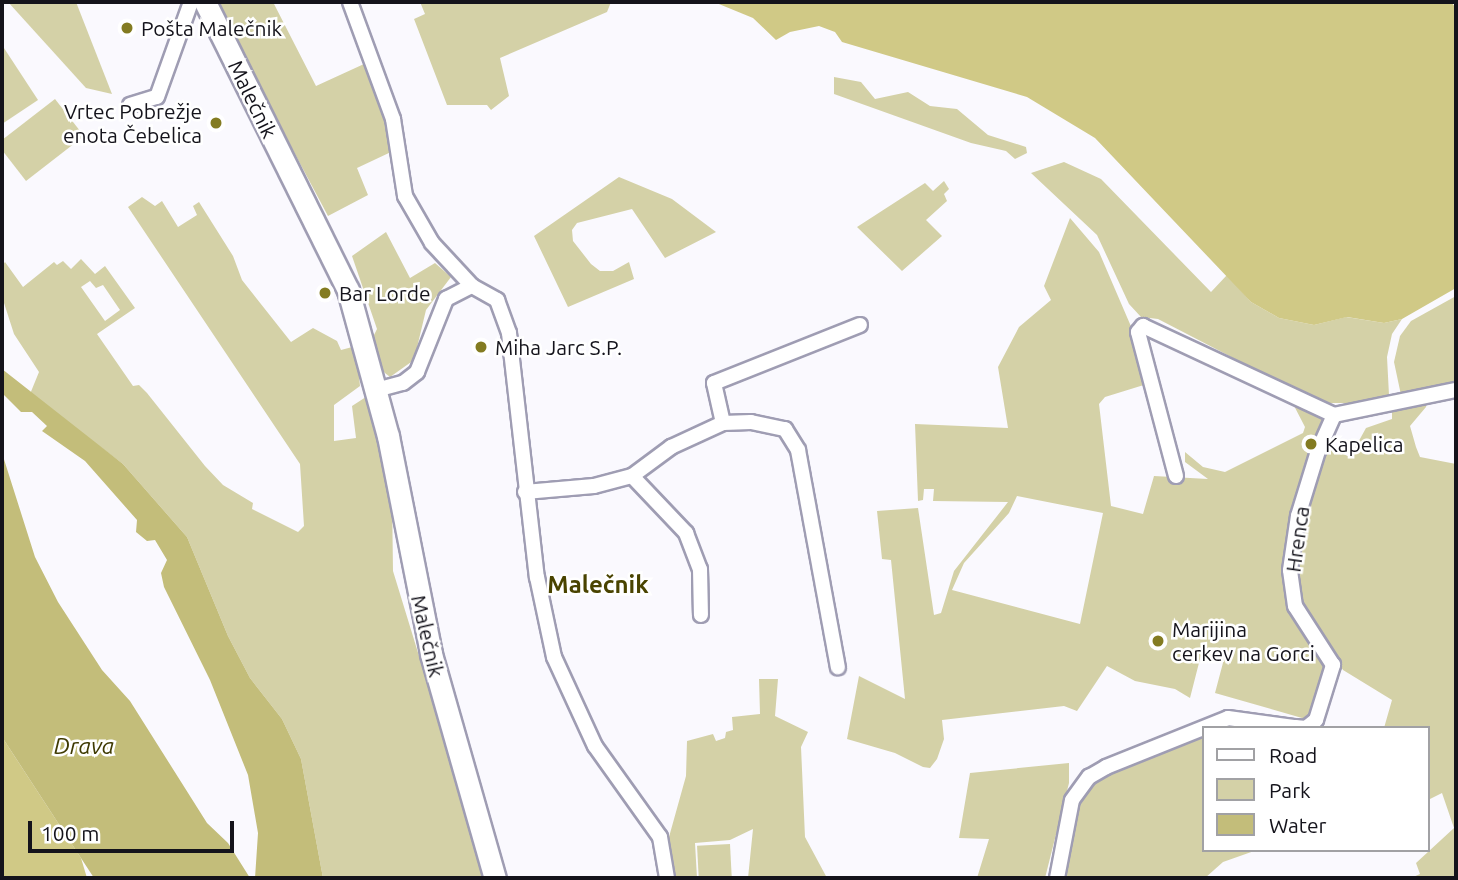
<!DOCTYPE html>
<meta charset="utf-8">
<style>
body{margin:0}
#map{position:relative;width:1458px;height:880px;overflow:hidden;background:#faf9fe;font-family:Ubuntu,sans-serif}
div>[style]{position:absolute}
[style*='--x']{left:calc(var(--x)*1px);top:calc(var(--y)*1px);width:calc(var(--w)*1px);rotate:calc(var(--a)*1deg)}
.green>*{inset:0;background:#d4d1a7;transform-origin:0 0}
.forest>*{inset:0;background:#d0c986}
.water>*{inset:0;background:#c3bd7a}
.roads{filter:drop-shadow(2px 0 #9f9db3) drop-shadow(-2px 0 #9f9db3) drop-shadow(0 2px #9f9db3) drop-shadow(0 -2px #9f9db3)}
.street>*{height:14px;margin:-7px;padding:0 7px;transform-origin:7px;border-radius:7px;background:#fff}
.secondary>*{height:21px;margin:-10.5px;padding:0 10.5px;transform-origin:10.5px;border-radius:10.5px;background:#fff}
.dots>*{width:19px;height:19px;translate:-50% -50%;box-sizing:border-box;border:4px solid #fff;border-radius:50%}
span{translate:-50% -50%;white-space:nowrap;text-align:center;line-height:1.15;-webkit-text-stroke:5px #fff;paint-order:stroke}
.poi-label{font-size:21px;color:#14131b}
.left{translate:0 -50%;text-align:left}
.right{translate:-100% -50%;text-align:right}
.street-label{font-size:21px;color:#14131b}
.water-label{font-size:23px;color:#3f3a02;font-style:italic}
.quarter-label{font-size:24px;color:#494300;font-weight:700}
.frame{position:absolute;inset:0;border:4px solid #14131b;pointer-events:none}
.legend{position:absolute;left:1202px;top:726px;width:228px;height:126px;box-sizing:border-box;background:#fff;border:2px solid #a1a1a4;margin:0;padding:9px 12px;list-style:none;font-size:21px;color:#14131b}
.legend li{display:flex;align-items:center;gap:14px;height:35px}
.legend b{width:35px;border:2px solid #a1a1a4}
.scale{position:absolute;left:28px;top:821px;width:206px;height:32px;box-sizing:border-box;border:4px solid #14131b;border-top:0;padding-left:9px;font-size:21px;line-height:24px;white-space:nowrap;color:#14131b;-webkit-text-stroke:5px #fff;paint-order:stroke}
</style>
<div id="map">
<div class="green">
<div style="clip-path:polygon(8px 2px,76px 2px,112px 94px,86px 88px)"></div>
<div style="clip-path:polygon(214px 2px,273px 2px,316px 86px,364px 64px,384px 109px,391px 152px,357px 168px,368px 195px,328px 216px)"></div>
<div style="clip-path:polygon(420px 2px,611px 2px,607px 12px,500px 58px,509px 96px,491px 110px,487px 105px,447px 105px,414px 19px,425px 14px)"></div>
<div style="clip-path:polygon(2px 45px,38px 100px,2px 124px)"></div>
<div style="clip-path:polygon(834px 77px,861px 82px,875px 99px,908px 92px,930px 106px,957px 109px,988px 135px,1026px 147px,1027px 153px,1015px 159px,1006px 151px,971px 143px,834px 94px)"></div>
<div style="clip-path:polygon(55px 99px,84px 136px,26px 181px,2px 150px,2px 140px)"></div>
<div style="clip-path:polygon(1064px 162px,1101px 179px,1211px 292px,1227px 275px,1251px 302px,1279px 318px,1314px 325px,1346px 317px,1384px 323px,1402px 319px,1392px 334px,1387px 357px,1389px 395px,1357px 403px,1320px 403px,1158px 319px,1141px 317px,1129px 304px,1097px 235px,1031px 173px)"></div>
<div style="clip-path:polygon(619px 177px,672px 199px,716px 232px,665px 258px,632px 209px,577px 223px,572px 230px,573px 241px,591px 264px,600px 271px,613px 271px,629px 262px,634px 279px,568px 307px,534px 236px)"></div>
<div style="clip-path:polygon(944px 181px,949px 189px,944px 194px,947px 201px,926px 220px,942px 236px,902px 271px,857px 227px,925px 183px,933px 191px)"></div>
<div style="clip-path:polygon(evenodd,142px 197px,155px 206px,162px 201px,178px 227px,197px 215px,193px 206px,199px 202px,233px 256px,242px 280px,291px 342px,313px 328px,337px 341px,341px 350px,356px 346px,360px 386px,334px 405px,334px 441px,356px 438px,352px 406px,369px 395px,392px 494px,393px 571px,487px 878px,323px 878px,301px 759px,282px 719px,250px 678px,228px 636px,187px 537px,123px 464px,30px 394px,39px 372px,14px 334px,4px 303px,2px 266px,5px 262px,23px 287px,54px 262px,57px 265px,63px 261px,71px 269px,81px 259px,95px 274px,105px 266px,135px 308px,97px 334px,133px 386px,139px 385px,147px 393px,205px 466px,223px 485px,253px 503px,252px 509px,298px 532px,304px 526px,300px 464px,128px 207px,142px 197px,90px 281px,96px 288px,103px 285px,120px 310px,105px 321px,81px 287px,90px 281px)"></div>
<div style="clip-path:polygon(evenodd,1070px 218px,1099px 252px,1136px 338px,1147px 384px,1105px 397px,1099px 404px,1111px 506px,1143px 514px,1154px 476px,1208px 479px,1185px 462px,1185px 452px,1203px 467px,1225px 472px,1303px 433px,1305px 427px,1290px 398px,1322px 418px,1297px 499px,1286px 575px,1327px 663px,1309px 720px,1215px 693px,1224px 659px,1201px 655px,1190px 698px,1175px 689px,1135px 681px,1107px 666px,1077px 711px,1064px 706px,942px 720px,944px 739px,937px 759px,930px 768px,923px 767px,895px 753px,847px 739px,859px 676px,905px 699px,891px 560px,882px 559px,877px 511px,918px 508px,934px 615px,941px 613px,954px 571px,1008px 502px,933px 501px,934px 489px,924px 489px,923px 500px,918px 501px,915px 424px,1008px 428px,998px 367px,1019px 327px,1051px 300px,1044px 286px,1070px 218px,1017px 496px,1103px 513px,1080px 624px,952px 590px,964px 563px,1009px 513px,1017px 496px)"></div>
<div style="clip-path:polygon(386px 232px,410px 278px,435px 263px,451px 277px,426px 310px,414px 360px,390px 377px,380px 369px,372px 339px,377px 329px,352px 256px)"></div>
<div style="clip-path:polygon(1456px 296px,1456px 384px,1401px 395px,1394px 362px,1400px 336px,1411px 321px)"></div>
<div style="clip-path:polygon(1428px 398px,1426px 407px,1410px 426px,1416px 447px,1420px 457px,1456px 464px,1456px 878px,1411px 878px,1420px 874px,1416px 863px,1454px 828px,1442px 793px,1428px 800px,1428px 728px,1384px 728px,1392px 700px,1343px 670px,1300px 602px,1295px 574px,1305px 502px,1325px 446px,1350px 457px,1366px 428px,1392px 419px,1392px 406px)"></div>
<div style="clip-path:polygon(759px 679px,778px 679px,775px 716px,808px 732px,801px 747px,805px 837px,827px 878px,748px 878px,753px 829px,730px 840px,695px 843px,697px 878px,676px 878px,669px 837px,686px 776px,687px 741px,713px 734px,716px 741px,725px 738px,726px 732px,733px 730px,732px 717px,760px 714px)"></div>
<div style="clip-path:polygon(1204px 738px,1204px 850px,1257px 850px,1223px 862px,1205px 878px,1062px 878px,1072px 816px,1087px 786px,1107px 772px,1183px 740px)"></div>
<div style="clip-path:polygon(1069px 763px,1069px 783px,1045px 878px,977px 878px,989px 839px,959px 838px,970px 773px)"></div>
<div style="left:730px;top:844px;width:34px;height:33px;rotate:87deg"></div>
</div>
<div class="forest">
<div style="clip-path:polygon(714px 2px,1451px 2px,1456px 8px,1456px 288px,1402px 319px,1384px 323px,1347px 317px,1314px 325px,1279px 318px,1251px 302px,1095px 138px,1027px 97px,842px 42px,835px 32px,819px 26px,790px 32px,776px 40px,753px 18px)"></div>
<div style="clip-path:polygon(2px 737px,81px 858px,87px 878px,2px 878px)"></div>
</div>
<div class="water">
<div style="clip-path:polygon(2px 369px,123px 464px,187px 537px,228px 636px,250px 678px,282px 719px,301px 759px,323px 878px,255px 878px,258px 833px,248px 775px,210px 680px,164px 587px,161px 573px,167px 560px,155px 540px,147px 541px,136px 532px,137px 520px,85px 461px,42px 431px,47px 426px,32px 412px,21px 412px,3px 394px)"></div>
<div style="clip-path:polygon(2px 453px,35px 557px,58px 602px,102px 670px,130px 701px,207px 823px,228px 843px,250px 878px,94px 878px,2px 737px)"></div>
</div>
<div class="roads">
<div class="street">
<div style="--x:350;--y:2;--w:125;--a:69.8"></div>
<div style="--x:393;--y:119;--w:78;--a:81.1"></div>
<div style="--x:405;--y:196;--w:54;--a:60.1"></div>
<div style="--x:432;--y:243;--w:59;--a:47.1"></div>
<div style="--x:130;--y:105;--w:28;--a:-17"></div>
<div style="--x:157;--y:97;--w:101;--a:-70.3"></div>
<div style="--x:376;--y:390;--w:28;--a:-15"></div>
<div style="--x:403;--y:383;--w:18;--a:-38"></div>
<div style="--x:417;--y:372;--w:79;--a:-68.3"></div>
<div style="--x:446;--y:299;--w:29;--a:-27"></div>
<div style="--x:472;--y:286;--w:29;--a:29"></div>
<div style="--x:497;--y:300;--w:35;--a:70"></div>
<div style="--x:509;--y:333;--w:246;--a:83.5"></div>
<div style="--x:537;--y:577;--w:82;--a:78"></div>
<div style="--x:554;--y:657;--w:98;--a:65.3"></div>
<div style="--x:595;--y:746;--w:112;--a:54.5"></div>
<div style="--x:660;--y:837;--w:42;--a:80.3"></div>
<div style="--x:723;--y:423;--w:41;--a:-102.7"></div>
<div style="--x:714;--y:383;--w:157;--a:-21.7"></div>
<div style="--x:632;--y:476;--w:79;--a:46.5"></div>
<div style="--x:686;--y:533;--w:39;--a:69"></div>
<div style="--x:700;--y:569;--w:46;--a:88.8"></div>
<div style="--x:1176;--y:476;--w:149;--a:-104.8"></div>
<div style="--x:1138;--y:332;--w:8;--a:-50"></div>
<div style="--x:1143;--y:326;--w:211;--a:25"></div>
<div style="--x:525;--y:492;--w:69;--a:-5"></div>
<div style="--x:594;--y:486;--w:39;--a:-15"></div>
<div style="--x:632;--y:476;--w:49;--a:-36.6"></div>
<div style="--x:671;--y:447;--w:57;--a:-24.8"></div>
<div style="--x:723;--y:423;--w:28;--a:-2"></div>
<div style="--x:751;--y:422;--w:35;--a:12"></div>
<div style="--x:785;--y:429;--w:25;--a:58"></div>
<div style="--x:798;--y:450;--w:221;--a:79.6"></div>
<div style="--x:1057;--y:878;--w:79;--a:-79.1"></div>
<div style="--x:1072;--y:800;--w:29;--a:-54"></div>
<div style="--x:1089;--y:777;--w:20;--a:-30"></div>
<div style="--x:1106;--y:767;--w:131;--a:-21.9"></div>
<div style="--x:1228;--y:718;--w:68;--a:7.7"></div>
<div style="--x:1295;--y:727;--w:11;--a:5"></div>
<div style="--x:1306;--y:728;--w:13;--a:-39"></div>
<div style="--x:1316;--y:720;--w:58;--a:-72.8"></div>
<div style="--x:1333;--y:665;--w:70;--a:-122.8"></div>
<div style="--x:1295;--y:606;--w:36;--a:-98"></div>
<div style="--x:1290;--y:570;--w:55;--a:-81.6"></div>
<div style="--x:1298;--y:516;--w:68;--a:-72.9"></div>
<div style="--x:1318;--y:451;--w:39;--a:-66"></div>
<div style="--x:1334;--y:415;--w:125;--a:-11.6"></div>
</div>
<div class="secondary">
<div style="--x:205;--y:2;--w:322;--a:63.6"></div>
<div style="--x:348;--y:290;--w:151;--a:74.7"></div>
<div style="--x:388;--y:436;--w:222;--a:78.8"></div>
<div style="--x:431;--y:654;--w:233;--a:74.1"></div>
</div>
</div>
<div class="dots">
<div style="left:127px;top:28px;background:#837b21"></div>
<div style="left:216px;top:123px;background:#837b21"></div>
<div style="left:325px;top:293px;background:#837b21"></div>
<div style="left:481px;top:347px;background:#837b21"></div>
<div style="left:1311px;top:444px;background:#837b21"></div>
<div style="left:1158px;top:641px;background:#837b21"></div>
</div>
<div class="poi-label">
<span class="left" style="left:141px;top:28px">Pošta Malečnik</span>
<span class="right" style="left:202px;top:123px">Vrtec Pobrežje<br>enota Čebelica</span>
<span class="left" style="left:339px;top:293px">Bar Lorde</span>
<span class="left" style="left:495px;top:347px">Miha Jarc S.P.</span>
<span class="left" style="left:1325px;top:444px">Kapelica</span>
<span class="left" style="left:1172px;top:641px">Marijina<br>cerkev na Gorci</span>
</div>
<div class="street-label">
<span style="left:253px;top:99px;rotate:64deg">Malečnik</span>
<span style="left:1297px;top:539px;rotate:-82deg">Hrenca</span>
<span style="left:428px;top:636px;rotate:77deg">Malečnik</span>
</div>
<div class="water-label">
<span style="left:84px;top:746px">Drava</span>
</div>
<div class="quarter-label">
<span style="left:598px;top:585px">Malečnik</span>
</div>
<div class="frame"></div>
<ul class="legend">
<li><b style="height:9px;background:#fff"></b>Road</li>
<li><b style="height:19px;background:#d4d1a7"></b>Park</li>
<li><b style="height:19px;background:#c3bd7a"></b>Water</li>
</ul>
<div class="scale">100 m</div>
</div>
